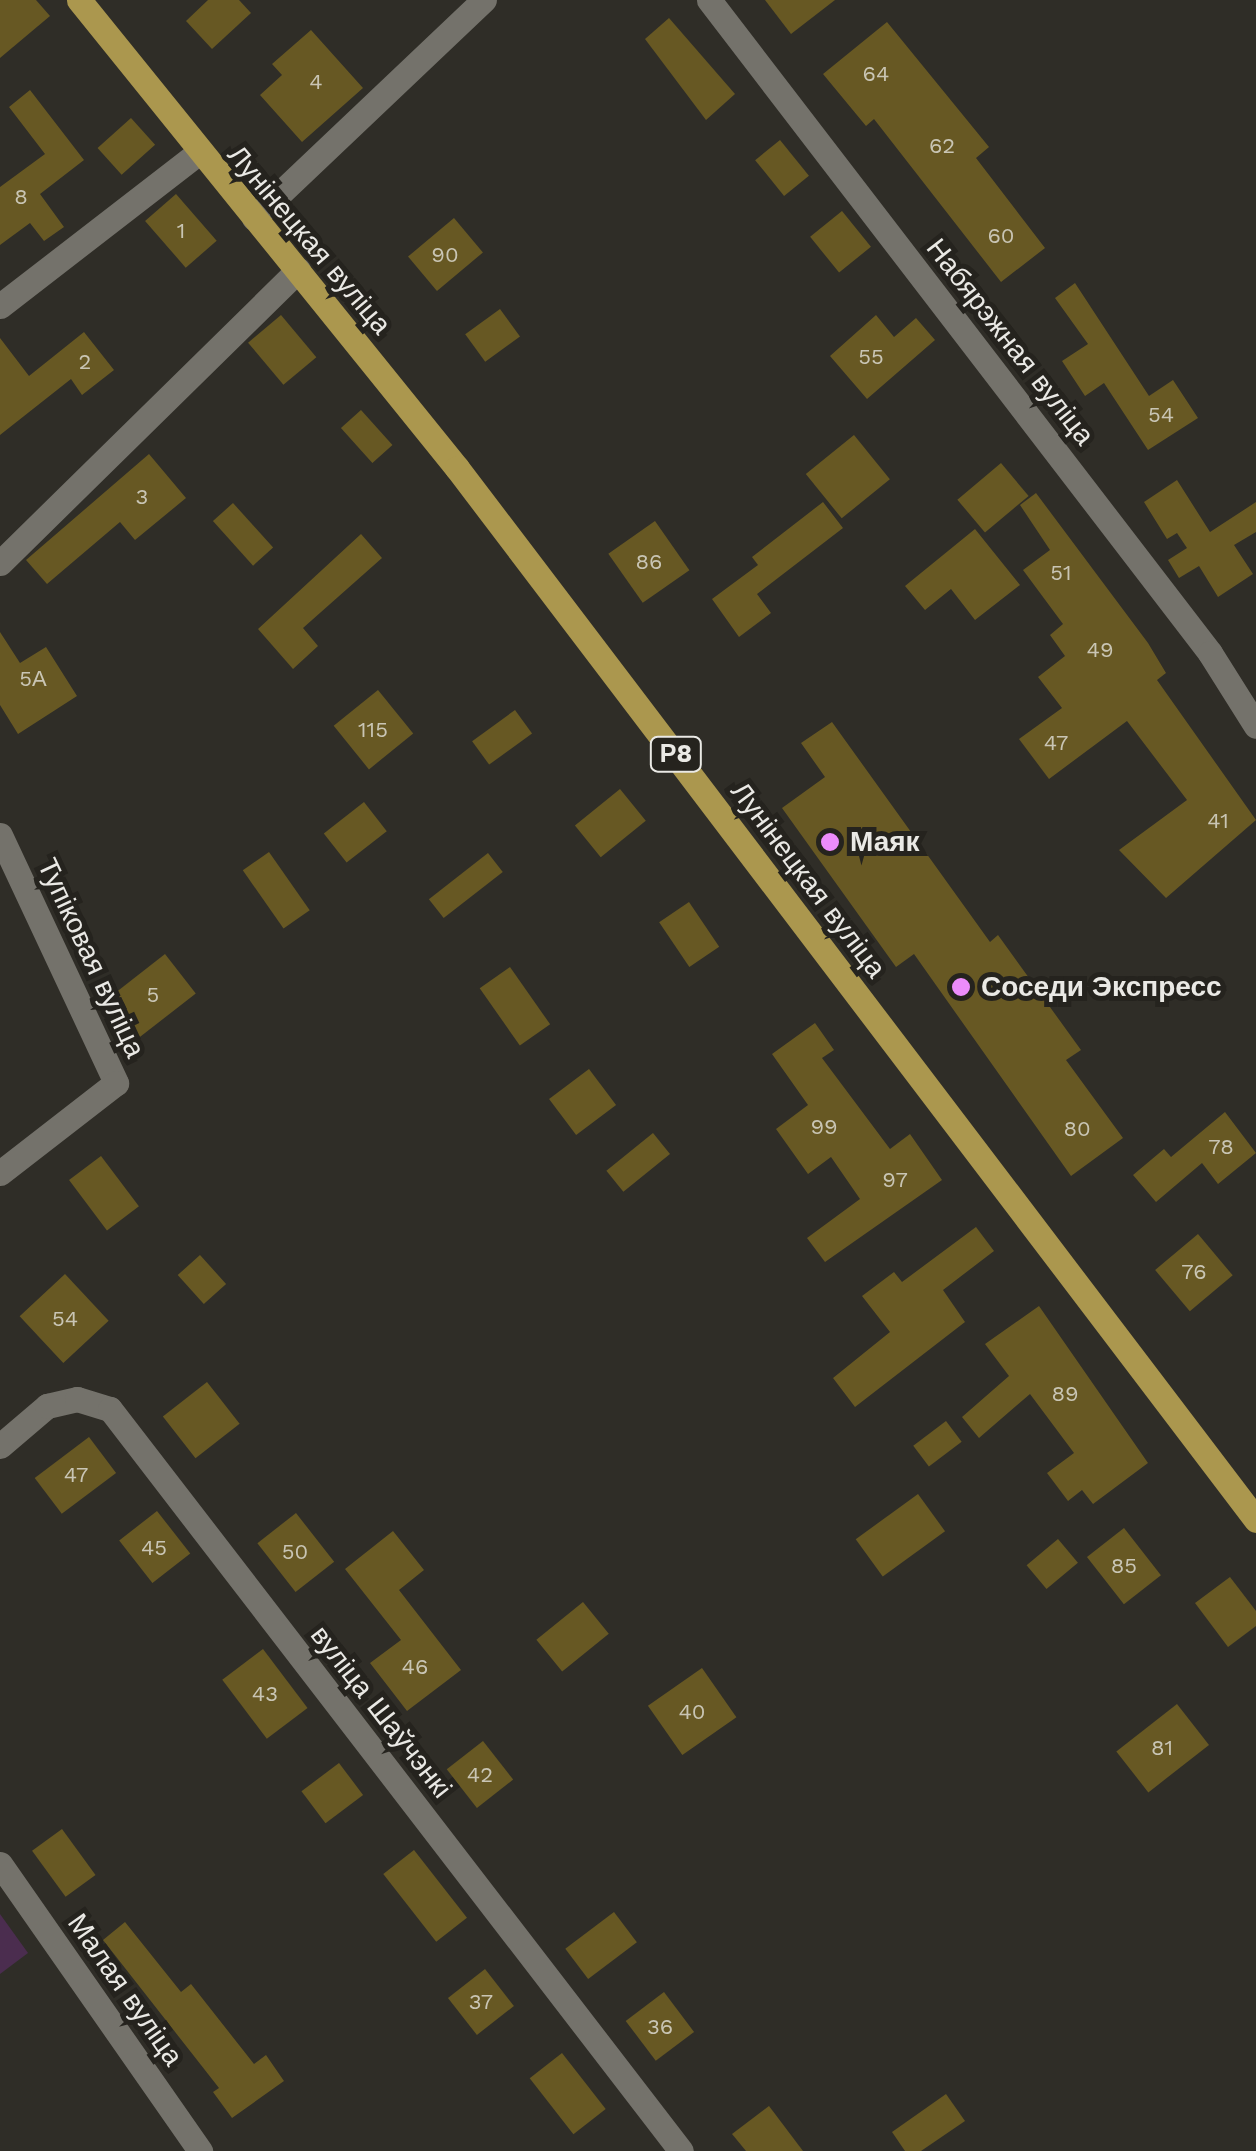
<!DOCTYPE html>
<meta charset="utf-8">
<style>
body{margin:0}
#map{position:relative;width:1256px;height:2151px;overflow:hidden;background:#2f2d27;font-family:"Work Sans",sans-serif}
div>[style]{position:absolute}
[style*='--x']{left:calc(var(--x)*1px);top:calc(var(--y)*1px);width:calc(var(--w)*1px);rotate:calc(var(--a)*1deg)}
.green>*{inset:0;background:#4b2d4f}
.building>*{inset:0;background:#675823;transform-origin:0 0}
.minor>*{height:25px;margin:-12.5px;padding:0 12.5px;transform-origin:12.5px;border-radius:12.5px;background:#74726b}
.major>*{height:25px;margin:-12.5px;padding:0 12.5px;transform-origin:12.5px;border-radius:12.5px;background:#ab974e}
.dots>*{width:28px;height:28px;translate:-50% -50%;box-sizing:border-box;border:5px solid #25231e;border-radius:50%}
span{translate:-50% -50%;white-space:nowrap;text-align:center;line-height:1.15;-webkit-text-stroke:10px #25231e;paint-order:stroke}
.number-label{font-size:22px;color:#c9c5b4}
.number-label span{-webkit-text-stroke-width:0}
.shield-label span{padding:2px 8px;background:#25231e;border:2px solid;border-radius:8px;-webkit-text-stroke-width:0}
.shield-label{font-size:25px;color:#eae9e5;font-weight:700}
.street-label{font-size:28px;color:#eae9e5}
.poi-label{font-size:28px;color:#eae9e5;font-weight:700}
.left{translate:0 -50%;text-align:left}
</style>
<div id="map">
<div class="green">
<div style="clip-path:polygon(0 1914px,28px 1953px,0 1974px)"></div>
</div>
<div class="building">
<div style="clip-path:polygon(0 0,36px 0,50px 16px,0 58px)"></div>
<div style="clip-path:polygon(208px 0,239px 0,251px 13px,212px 49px,186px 21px)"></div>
<div style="clip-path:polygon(765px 0,835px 0,791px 34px)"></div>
<div style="clip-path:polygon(669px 18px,735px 94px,706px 120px,645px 39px)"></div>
<div style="clip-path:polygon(887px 22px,989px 147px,976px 158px,1045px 248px,1001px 282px,874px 119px,866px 126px,823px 74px)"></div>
<div style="clip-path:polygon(311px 30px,363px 88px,302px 142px,260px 95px,282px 75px,272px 64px)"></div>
<div style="clip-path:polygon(30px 90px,84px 160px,40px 194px,64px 227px,44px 241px,30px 223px,0 245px,0 187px,45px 154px,9px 107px)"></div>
<div style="left:131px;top:118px;width:36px;height:45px;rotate:48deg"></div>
<div style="left:780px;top:140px;width:46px;height:32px;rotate:51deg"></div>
<div style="left:176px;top:194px;width:62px;height:41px;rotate:49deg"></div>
<div style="left:842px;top:211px;width:46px;height:41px;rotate:51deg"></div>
<div style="left:454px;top:218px;width:45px;height:60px;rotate:50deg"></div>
<div style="clip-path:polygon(1075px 283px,1149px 396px,1173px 380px,1198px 418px,1148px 450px,1104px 383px,1085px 396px,1062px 361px,1088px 344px,1055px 298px)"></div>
<div style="left:500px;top:309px;width:34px;height:43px;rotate:54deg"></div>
<div style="left:281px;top:315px;width:55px;height:43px;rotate:50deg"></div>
<div style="clip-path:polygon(876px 315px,894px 337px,916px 318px,935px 340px,867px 399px,830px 356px)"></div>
<div style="clip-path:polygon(84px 332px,114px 370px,82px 395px,71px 379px,0 435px,0 338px,29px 376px)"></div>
<div style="left:361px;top:410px;width:47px;height:27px;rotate:48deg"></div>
<div style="left:854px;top:435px;width:57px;height:62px;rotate:51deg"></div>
<div style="clip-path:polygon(149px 454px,186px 498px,135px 540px,120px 522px,47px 584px,26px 560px)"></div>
<div style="left:1001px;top:463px;width:43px;height:57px;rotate:50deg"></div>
<div style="clip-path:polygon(1177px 480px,1210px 532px,1256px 502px,1256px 532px,1234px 545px,1253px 574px,1218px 597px,1199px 566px,1179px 578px,1168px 560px,1187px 548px,1177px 533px,1167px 539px,1144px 502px)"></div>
<div style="clip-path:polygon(1036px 493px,1148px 643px,1166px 673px,1157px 680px,1256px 820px,1166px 898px,1119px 850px,1187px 800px,1127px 721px,1049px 779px,1019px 739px,1062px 708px,1038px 677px,1065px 656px,1050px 635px,1063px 624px,1023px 570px,1050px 550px,1020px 505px)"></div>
<div style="clip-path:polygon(823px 502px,843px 528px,757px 594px,771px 613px,739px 637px,712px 599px,758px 565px,752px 557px)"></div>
<div style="left:233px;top:503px;width:60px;height:27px;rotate:48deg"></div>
<div style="left:655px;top:521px;width:60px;height:57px;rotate:55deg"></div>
<div style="clip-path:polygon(975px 529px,1020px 585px,975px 620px,951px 589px,925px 610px,905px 586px)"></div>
<div style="clip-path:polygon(361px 534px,382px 558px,303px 628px,318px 646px,293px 669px,258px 629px)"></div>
<div style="clip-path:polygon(0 632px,20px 663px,46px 647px,77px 696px,18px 734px,0 705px)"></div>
<div style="left:378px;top:690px;width:56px;height:57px;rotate:51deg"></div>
<div style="left:515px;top:710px;width:29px;height:53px;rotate:54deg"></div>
<div style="clip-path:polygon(832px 722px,990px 942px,998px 935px,1081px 1050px,1066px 1060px,1123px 1138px,1071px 1176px,914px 954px,896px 967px,782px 808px,825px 777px,801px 743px)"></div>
<div style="left:620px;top:789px;width:41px;height:58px;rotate:51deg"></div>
<div style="left:364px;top:802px;width:37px;height:51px;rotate:52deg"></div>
<div style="left:269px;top:852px;width:71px;height:32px;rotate:55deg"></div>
<div style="left:488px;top:853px;width:24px;height:75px;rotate:52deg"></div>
<div style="left:689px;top:902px;width:54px;height:36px;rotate:56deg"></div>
<div style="left:165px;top:954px;width:50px;height:71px;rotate:52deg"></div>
<div style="left:510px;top:967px;width:70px;height:37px;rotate:55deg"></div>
<div style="clip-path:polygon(815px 1023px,834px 1050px,822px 1058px,890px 1149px,910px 1134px,942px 1180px,825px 1262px,807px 1238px,860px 1199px,831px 1157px,808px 1174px,776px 1129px,808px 1105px,772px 1054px)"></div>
<div style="left:589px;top:1069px;width:45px;height:50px;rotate:53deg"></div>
<div style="clip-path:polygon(1225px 1112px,1256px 1153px,1218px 1184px,1202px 1163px,1156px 1202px,1133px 1175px,1164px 1149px,1171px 1157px)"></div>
<div style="left:653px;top:1133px;width:27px;height:60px;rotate:51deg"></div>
<div style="left:101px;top:1156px;width:63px;height:40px;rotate:53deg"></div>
<div style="clip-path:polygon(976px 1227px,994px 1251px,943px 1290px,965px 1322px,855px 1407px,833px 1378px,890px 1332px,862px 1296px,894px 1272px,902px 1282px)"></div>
<div style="left:1198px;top:1234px;width:54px;height:56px;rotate:50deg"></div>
<div style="left:200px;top:1255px;width:39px;height:30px;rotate:48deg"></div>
<div style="left:65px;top:1274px;width:64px;height:62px;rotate:47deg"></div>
<div style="clip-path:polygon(1039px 1306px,1148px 1463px,1093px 1504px,1082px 1490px,1068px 1501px,1047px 1473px,1074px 1453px,1030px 1394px,979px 1438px,962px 1417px,1009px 1376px,985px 1344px)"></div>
<div style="left:207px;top:1382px;width:53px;height:56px;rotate:52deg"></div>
<div style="left:946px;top:1421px;width:26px;height:41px;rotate:53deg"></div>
<div style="left:89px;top:1437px;width:45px;height:68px;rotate:53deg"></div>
<div style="left:918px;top:1494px;width:46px;height:77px;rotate:54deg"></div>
<div style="left:157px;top:1511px;width:54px;height:48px;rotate:52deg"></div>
<div style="left:296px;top:1513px;width:62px;height:49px;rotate:52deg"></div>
<div style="left:1124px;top:1528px;width:60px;height:47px;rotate:52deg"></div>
<div style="clip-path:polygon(393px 1531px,424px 1570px,399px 1590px,461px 1670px,407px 1711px,370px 1663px,401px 1640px,345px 1569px)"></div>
<div style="left:1058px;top:1539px;width:31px;height:41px;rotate:50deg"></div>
<div style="clip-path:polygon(1230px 1577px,1256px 1611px,1256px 1626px,1228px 1647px,1195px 1603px)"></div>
<div style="left:583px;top:1602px;width:41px;height:60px;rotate:51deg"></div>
<div style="left:263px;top:1649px;width:74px;height:51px;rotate:53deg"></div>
<div style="left:702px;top:1668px;width:60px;height:66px;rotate:55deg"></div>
<div style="left:1177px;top:1704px;width:52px;height:77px;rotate:52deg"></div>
<div style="left:483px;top:1741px;width:49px;height:46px;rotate:52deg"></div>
<div style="left:339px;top:1763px;width:40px;height:47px;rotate:53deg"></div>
<div style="left:62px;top:1829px;width:57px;height:37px;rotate:54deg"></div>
<div style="left:414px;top:1850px;width:86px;height:39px;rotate:52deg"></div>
<div style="left:614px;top:1912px;width:38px;height:61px;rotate:53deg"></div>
<div style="clip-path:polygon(125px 1922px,181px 1992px,191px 1984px,254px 2064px,266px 2055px,284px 2081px,232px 2118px,213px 2092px,219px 2088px,103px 1940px)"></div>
<div style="left:485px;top:1969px;width:47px;height:47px;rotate:52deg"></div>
<div style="left:664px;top:1992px;width:50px;height:48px;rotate:53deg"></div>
<div style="left:562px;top:2053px;width:71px;height:41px;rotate:52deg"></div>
<div style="clip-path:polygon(946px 2094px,965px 2121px,921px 2151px,905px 2151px,892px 2132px)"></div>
<div style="clip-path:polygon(769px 2106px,803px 2151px,746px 2151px,732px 2134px)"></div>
</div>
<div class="minor">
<div style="--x:709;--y:0;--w:823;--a:52.5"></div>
<div style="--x:1210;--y:653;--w:86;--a:57.8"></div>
<div style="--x:254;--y:218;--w:317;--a:-43.5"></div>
<div style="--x:0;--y:306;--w:250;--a:-37.7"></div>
<div style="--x:0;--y:563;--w:418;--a:-44.5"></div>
<div style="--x:0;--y:835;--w:274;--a:64.9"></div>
<div style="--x:116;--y:1083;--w:147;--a:142.2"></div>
<div style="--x:0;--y:1446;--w:62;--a:-40.4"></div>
<div style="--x:47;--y:1406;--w:31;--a:-13"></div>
<div style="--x:77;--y:1399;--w:34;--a:17"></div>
<div style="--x:110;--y:1409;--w:936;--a:52.42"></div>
<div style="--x:0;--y:1864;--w:350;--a:55.1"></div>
</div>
<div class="major">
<div style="--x:79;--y:0;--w:602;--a:51.07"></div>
<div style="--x:457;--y:468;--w:1321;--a:52.78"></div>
</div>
<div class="dots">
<div style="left:830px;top:842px;background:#ec8cfb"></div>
<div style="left:961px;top:987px;background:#ec8cfb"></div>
</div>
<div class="number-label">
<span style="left:876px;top:74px">64</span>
<span style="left:316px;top:82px">4</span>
<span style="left:942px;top:146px">62</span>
<span style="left:21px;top:197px">8</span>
<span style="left:181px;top:231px">1</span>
<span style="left:1001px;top:236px">60</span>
<span style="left:445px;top:255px">90</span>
<span style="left:871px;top:357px">55</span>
<span style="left:85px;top:362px">2</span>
<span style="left:1161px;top:415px">54</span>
<span style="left:142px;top:497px">3</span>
<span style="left:649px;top:562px">86</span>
<span style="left:1061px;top:573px">51</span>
<span style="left:1100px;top:650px">49</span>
<span style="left:33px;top:679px">5А</span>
<span style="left:373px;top:730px">115</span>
<span style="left:1056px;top:743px">47</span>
<span style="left:1218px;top:821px">41</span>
<span style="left:153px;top:995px">5</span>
<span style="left:824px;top:1127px">99</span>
<span style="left:1077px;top:1129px">80</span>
<span style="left:1221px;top:1147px">78</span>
<span style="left:895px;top:1180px">97</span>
<span style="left:1194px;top:1272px">76</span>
<span style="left:65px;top:1319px">54</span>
<span style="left:1065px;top:1394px">89</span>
<span style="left:76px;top:1475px">47</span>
<span style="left:154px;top:1548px">45</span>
<span style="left:295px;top:1552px">50</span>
<span style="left:1124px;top:1566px">85</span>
<span style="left:415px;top:1667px">46</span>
<span style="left:265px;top:1694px">43</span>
<span style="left:692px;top:1712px">40</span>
<span style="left:1162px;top:1748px">81</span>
<span style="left:480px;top:1775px">42</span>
<span style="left:481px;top:2002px">37</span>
<span style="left:660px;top:2027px">36</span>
</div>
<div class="shield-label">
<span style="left:676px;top:754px">Р8</span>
</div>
<div class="street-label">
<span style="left:309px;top:240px;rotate:50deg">Лунінецкая вуліца</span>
<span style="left:1010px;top:342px;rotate:52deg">Набярэжная вуліца</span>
<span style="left:808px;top:880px;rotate:53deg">Лунінецкая вуліца</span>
<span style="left:91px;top:958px;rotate:65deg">Тупіковая вуліца</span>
<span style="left:381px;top:1712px;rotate:52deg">вуліца Шаўчэнкі</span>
<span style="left:125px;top:1990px;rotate:55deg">Малая вуліца</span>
</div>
<div class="poi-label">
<span class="left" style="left:850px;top:842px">Маяк</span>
<span class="left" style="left:981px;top:987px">Соседи Экспресс</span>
</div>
</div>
